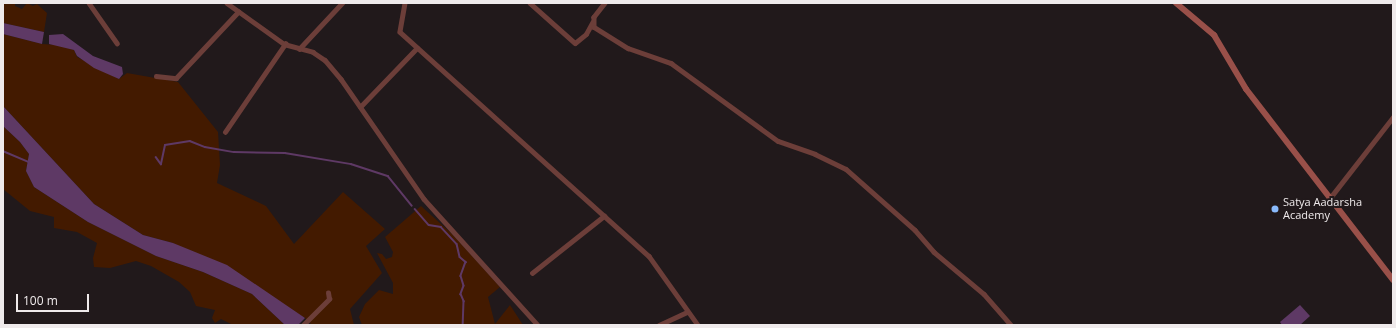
<!DOCTYPE html>
<style>
body{margin:0}
#map{position:relative;width:1396px;height:328px;overflow:hidden;background:#21191b;font-family:"Open Sans",sans-serif}
div>[style]{position:absolute}
[style*='--x']{left:calc(var(--x)*1px);top:calc(var(--y)*1px);width:calc(var(--w)*1px);rotate:calc(var(--a)*1deg)}
.green>*{inset:0;background:#431a00}
.water>*{inset:0;background:#5e3965}
.stream>*{height:1.5px;margin:-0.75px;padding:0 0.75px;transform-origin:0.75px;border-radius:0.75px;background:#5e3965}
.street>*{height:4.5px;margin:-2.25px;padding:0 2.25px;transform-origin:2.25px;border-radius:2.25px;background:#6c3e39}
.secondary>*{height:6px;margin:-3px;padding:0 3px;transform-origin:3px;border-radius:3px;background:#995049}
.dots>*{width:11px;height:11px;translate:-50% -50%;box-sizing:border-box;border:2px solid #21191b;border-radius:50%}
span{translate:-50% -50%;white-space:nowrap;text-align:center;line-height:1.15;-webkit-text-stroke:4px #21191b;paint-order:stroke}
.poi-label{font-size:11px;color:#efeaeb}
.left{translate:0 -50%;text-align:left}
.frame{position:absolute;inset:0;border:4px solid #efeaeb;pointer-events:none}
.scale{position:absolute;left:16px;top:294px;width:73px;height:18px;box-sizing:border-box;border:2px solid #efeaeb;border-top:0;padding-left:5px;font-size:12px;line-height:14px;white-space:nowrap;color:#efeaeb;-webkit-text-stroke:3px #21191b;paint-order:stroke}
</style>
<div id="map">
<div class="green">
<div style="clip-path:polygon(3px 3px,15px 3px,15px 6px,22px 9px,27px 3px,33px 6px,37px 4px,47px 13px,44px 32px,3px 23px)"></div>
<div style="clip-path:polygon(3px 34px,42px 44px,58px 45px,74px 50px,77px 57px,119px 79px,127px 73px,178px 82px,218px 132px,220px 165px,217px 183px,266px 206px,294px 244px,343px 192px,385px 229px,366px 246px,382px 273px,350px 309px,354px 325px,312px 325px,305px 318px,173px 243px,143px 235px,94px 204px,3px 106px)"></div>
<div style="clip-path:polygon(3px 126px,20px 142px,29px 154px,26px 171px,34px 187px,88px 222px,156px 256px,203px 272px,252px 294px,285px 325px,233px 325px,221px 319px,215px 323px,212px 318px,215px 310px,196px 306px,190px 292px,179px 282px,151px 266px,136px 261px,110px 268px,94px 267px,93px 258px,97px 243px,77px 232px,54px 228px,54px 217px,30px 211px,3px 189px)"></div>
<div style="clip-path:polygon(421px 206px,452px 234px,500px 287px,488px 297px,495px 324px,510px 305px,523px 325px,362px 325px,359px 317px,365px 304px,379px 290px,393px 294px,393px 283px,377px 253px,382px 254px,386px 259px,392px 257px,393px 252px,385px 237px)"></div>
</div>
<div class="water">
<div style="clip-path:polygon(3px 23px,44px 32px,42px 44px,3px 34px)"></div>
<div style="clip-path:polygon(63px 34px,93px 56px,122px 67px,123px 74px,119px 79px,94px 68px,77px 56px,74px 50px,49px 44px,49px 35px)"></div>
<div style="clip-path:polygon(3px 106px,94px 204px,143px 235px,173px 243px,227px 265px,305px 318px,298px 325px,285px 325px,252px 294px,203px 272px,156px 256px,88px 222px,34px 187px,26px 171px,29px 154px,20px 142px,3px 126px)"></div>
<div style="clip-path:polygon(1300px 305px,1310px 316px,1300px 325px,1282px 325px,1280px 322px)"></div>
</div>
<div class="stream">
<div style="--x:3;--y:151;--w:28;--a:23"></div>
<div style="--x:156;--y:157;--w:9;--a:54"></div>
<div style="--x:161;--y:164;--w:19;--a:-78"></div>
<div style="--x:165;--y:145;--w:25;--a:-9"></div>
<div style="--x:190;--y:141;--w:16;--a:22"></div>
<div style="--x:205;--y:147;--w:29;--a:10"></div>
<div style="--x:234;--y:152;--w:51;--a:1.1"></div>
<div style="--x:285;--y:153;--w:67;--a:9.5"></div>
<div style="--x:351;--y:164;--w:39;--a:18"></div>
<div style="--x:388;--y:176;--w:38;--a:51"></div>
<div style="--x:415;--y:209;--w:21;--a:49"></div>
<div style="--x:429;--y:225;--w:12;--a:9"></div>
<div style="--x:441;--y:227;--w:23;--a:47"></div>
<div style="--x:457;--y:244;--w:13;--a:77"></div>
<div style="--x:460;--y:257;--w:8;--a:40"></div>
<div style="--x:466;--y:262;--w:15;--a:110"></div>
<div style="--x:461;--y:276;--w:10;--a:73"></div>
<div style="--x:464;--y:286;--w:9;--a:111"></div>
<div style="--x:461;--y:294;--w:8;--a:67"></div>
<div style="--x:464;--y:301;--w:24;--a:92"></div>
</div>
<div class="street">
<div style="--x:89;--y:3;--w:49;--a:55"></div>
<div style="--x:227;--y:3;--w:70;--a:35.7"></div>
<div style="--x:284;--y:44;--w:30;--a:15"></div>
<div style="--x:313;--y:52;--w:14;--a:34"></div>
<div style="--x:325;--y:60;--w:25;--a:50"></div>
<div style="--x:341;--y:79;--w:146;--a:55.3"></div>
<div style="--x:424;--y:199;--w:170;--a:47.9"></div>
<div style="--x:405;--y:3;--w:29;--a:100"></div>
<div style="--x:400;--y:32;--w:335;--a:42"></div>
<div style="--x:649;--y:256;--w:85;--a:54.6"></div>
<div style="--x:530;--y:3;--w:60;--a:41.6"></div>
<div style="--x:575;--y:43;--w:14;--a:-39"></div>
<div style="--x:586;--y:34;--w:13;--a:-61"></div>
<div style="--x:605;--y:3;--w:18;--a:128"></div>
<div style="--x:594;--y:17;--w:10;--a:90"></div>
<div style="--x:594;--y:27;--w:40;--a:32"></div>
<div style="--x:628;--y:48;--w:46;--a:19.2"></div>
<div style="--x:671;--y:63;--w:132;--a:36.1"></div>
<div style="--x:778;--y:141;--w:39;--a:19"></div>
<div style="--x:815;--y:154;--w:34;--a:26"></div>
<div style="--x:846;--y:169;--w:92;--a:41.5"></div>
<div style="--x:915;--y:230;--w:29;--a:49"></div>
<div style="--x:934;--y:252;--w:65;--a:40"></div>
<div style="--x:984;--y:294;--w:41;--a:48.9"></div>
<div style="--x:299;--y:49;--w:63;--a:-46.9"></div>
<div style="--x:156;--y:76;--w:20;--a:6"></div>
<div style="--x:176;--y:78;--w:91;--a:-46.8"></div>
<div style="--x:360;--y:107;--w:82;--a:-46"></div>
<div style="--x:225;--y:132;--w:107;--a:-55.7"></div>
<div style="--x:1330;--y:198;--w:103;--a:-52.1"></div>
<div style="--x:532;--y:273;--w:92;--a:-38.4"></div>
<div style="--x:303;--y:325;--w:37;--a:-45"></div>
<div style="--x:329;--y:299;--w:6;--a:-99"></div>
<div style="--x:659;--y:325;--w:31;--a:-25"></div>
</div>
<div class="secondary">
<div style="--x:1176;--y:3;--w:50;--a:40.1"></div>
<div style="--x:1214;--y:35;--w:63;--a:59.3"></div>
<div style="--x:1246;--y:89;--w:241;--a:52.4"></div>
</div>
<div class="dots">
<div style="left:1275px;top:209px;background:#8abafc"></div>
</div>
<div class="poi-label">
<span class="left" style="left:1283px;top:209px">Satya Aadarsha<br>Academy</span>
</div>
<div class="frame"></div>
<div class="scale">100 m</div>
</div>
